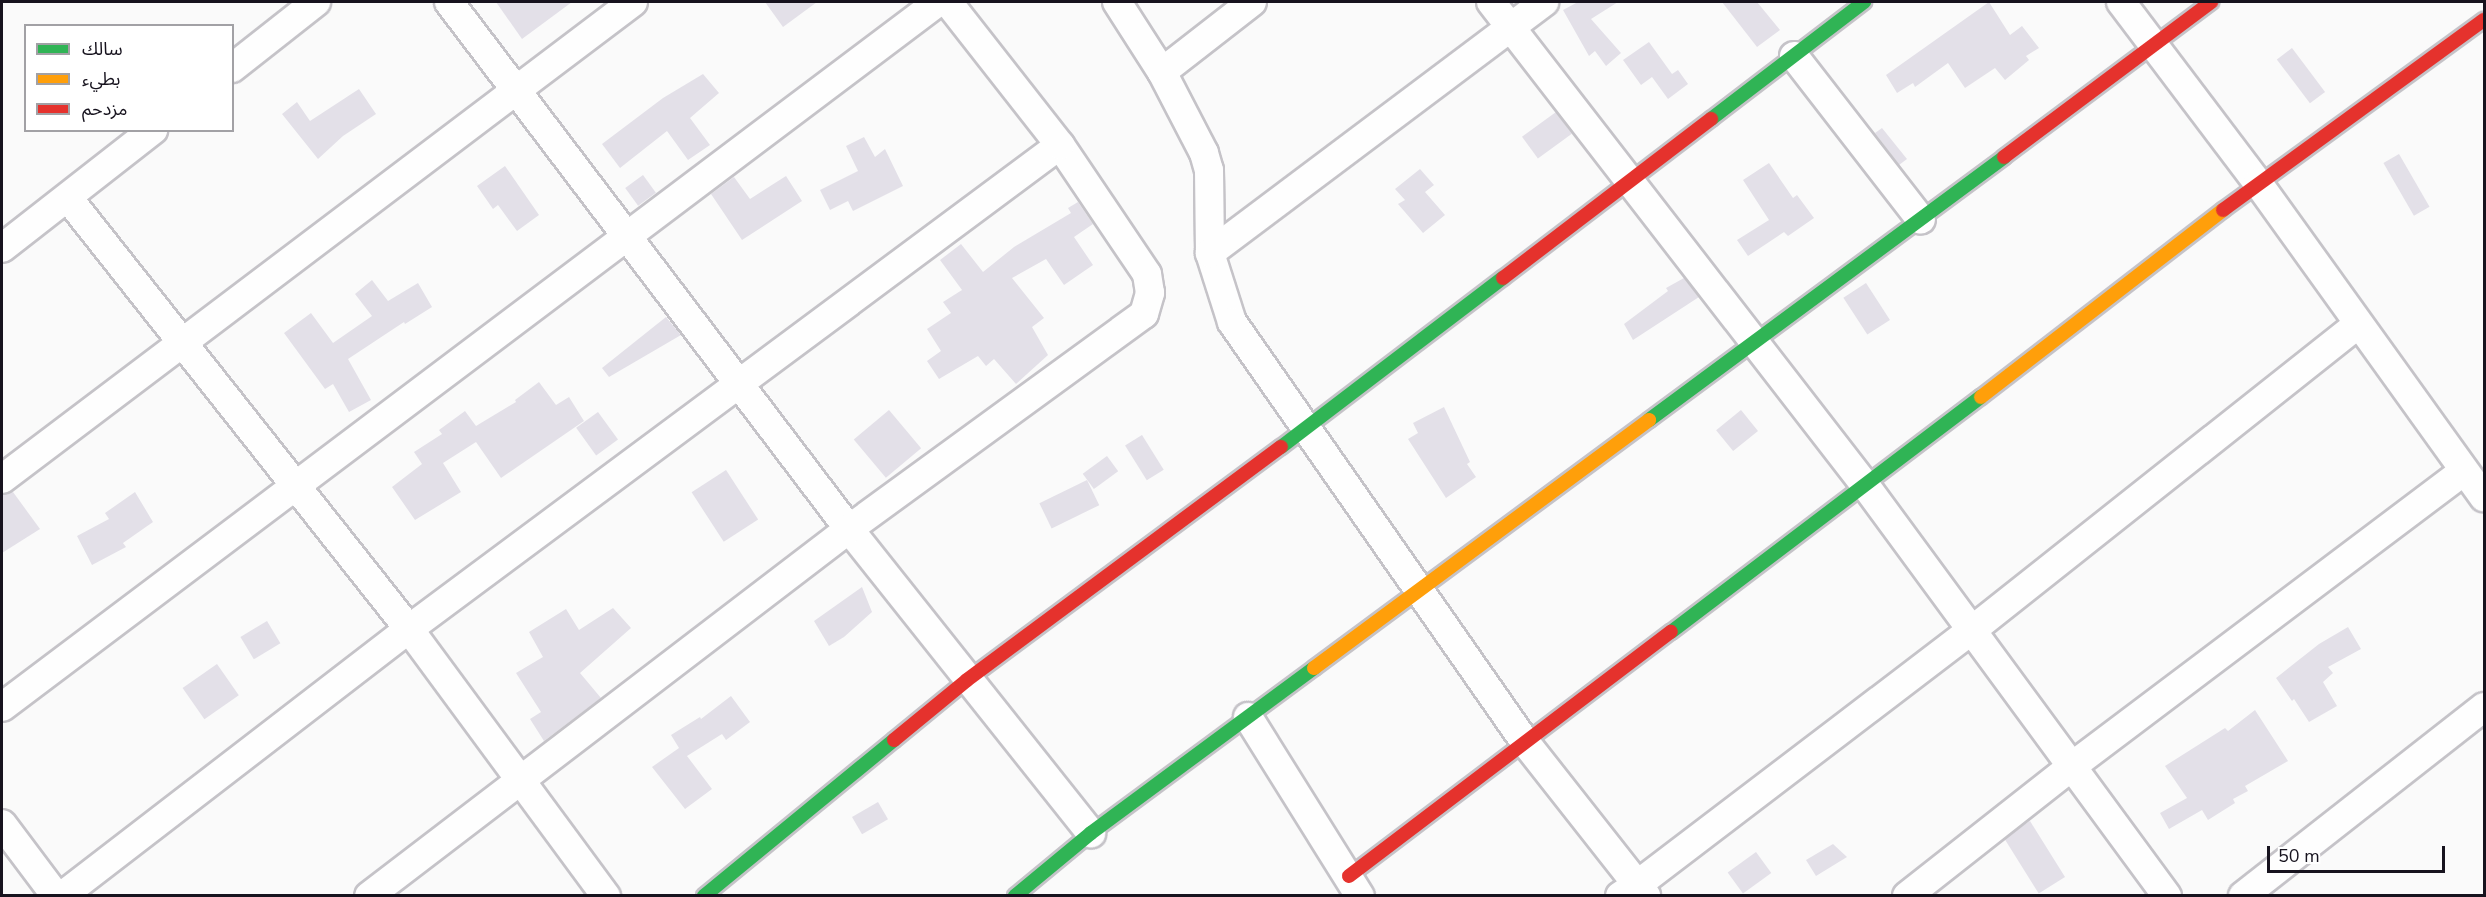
<!DOCTYPE html>
<meta charset="utf-8">
<style>
body{margin:0}
#map{position:relative;width:2486px;height:897px;overflow:hidden;background:#fafafa;font-family:"Nunito Sans","Noto Sans Arabic",sans-serif}
div>[style]{position:absolute}
[style*='--x']{left:calc(var(--x)*1px);top:calc(var(--y)*1px);width:calc(var(--w)*1px);rotate:calc(var(--a)*1deg)}
.building>*{inset:0;background:#e3e0e8;transform-origin:0 0}
.roads{filter:drop-shadow(2px 0 #c5c3c8) drop-shadow(-2px 0 #c5c3c8) drop-shadow(0 2px #c5c3c8) drop-shadow(0 -2px #c5c3c8)}
.street>*{height:28px;margin:-14px;padding:0 14px;transform-origin:14px;border-radius:14px;background:#fefefe}
.fast>*{height:14px;margin:-7px;padding:0 7px;transform-origin:7px;border-radius:7px;background:#30b455}
.slow>*{height:14px;margin:-7px;padding:0 7px;transform-origin:7px;border-radius:7px;background:#ff9f0a}
.jam>*{height:14px;margin:-7px;padding:0 7px;transform-origin:7px;border-radius:7px;background:#e5322d}
span{translate:-50% -50%;white-space:nowrap;text-align:center;line-height:1.15;-webkit-text-stroke:4.5px #fff;paint-order:stroke}
.frame{position:absolute;inset:0;border:3px solid #17131e;pointer-events:none}
.legend{position:absolute;left:24px;top:24px;width:210px;height:108px;box-sizing:border-box;background:#fff;border:2px solid #a2a1a5;margin:0;padding:8px 10px;list-style:none;font-size:18px;color:#17131e}
.legend li{display:flex;align-items:center;gap:12px;height:30px}
.legend b{width:30px;border:2px solid #a2a1a5}
.scale{position:absolute;left:2267px;top:846px;width:178px;height:27px;box-sizing:border-box;border:3px solid #17131e;border-top:0;padding-left:8px;font-size:18px;line-height:21px;white-space:nowrap;color:#17131e;-webkit-text-stroke:4px #fff;paint-order:stroke}
</style>
<div id="map">
<div class="building">
<div style="clip-path:polygon(496px 2px,572px 2px,522px 39px)"></div>
<div style="clip-path:polygon(765px 2px,817px 2px,783px 27px)"></div>
<div style="clip-path:polygon(1578px 2px,1618px 2px,1591px 19px,1621px 53px,1606px 66px,1595px 51px,1589px 56px,1563px 10px)"></div>
<div style="clip-path:polygon(1722px 2px,1757px 2px,1780px 30px,1757px 47px)"></div>
<div style="clip-path:polygon(1989px 2px,2010px 35px,2022px 26px,2039px 48px,2026px 56px,2029px 60px,2005px 80px,1995px 68px,1965px 88px,1948px 63px,1915px 87px,1913px 83px,1897px 93px,1886px 75px)"></div>
<div style="clip-path:polygon(1649px 42px,1672px 74px,1678px 70px,1688px 84px,1668px 99px,1652px 77px,1641px 85px,1623px 60px)"></div>
<div style="left:2292px;top:48px;width:55px;height:19px;rotate:53deg"></div>
<div style="clip-path:polygon(703px 74px,719px 93px,690px 118px,710px 145px,688px 160px,667px 131px,620px 168px,602px 144px,663px 98px)"></div>
<div style="clip-path:polygon(359px 89px,376px 114px,343px 136px,318px 159px,282px 114px,297px 102px,310px 121px)"></div>
<div style="left:1556px;top:112px;width:27px;height:42px;rotate:54deg"></div>
<div style="clip-path:polygon(1882px 128px,1907px 159px,1899px 165px,1875px 133px)"></div>
<div style="clip-path:polygon(864px 137px,875px 157px,885px 149px,903px 186px,853px 211px,848px 201px,830px 210px,820px 190px,858px 171px,846px 146px)"></div>
<div style="left:2399px;top:154px;width:61px;height:18px;rotate:60deg"></div>
<div style="clip-path:polygon(1769px 163px,1793px 198px,1797px 195px,1814px 218px,1788px 236px,1784px 232px,1748px 256px,1737px 240px,1769px 220px,1743px 180px)"></div>
<div style="clip-path:polygon(505px 166px,539px 215px,517px 231px,498px 205px,493px 209px,477px 186px)"></div>
<div style="clip-path:polygon(1420px 169px,1434px 185px,1425px 192px,1445px 215px,1423px 233px,1398px 204px,1405px 200px,1395px 189px)"></div>
<div style="left:643px;top:175px;width:22px;height:22px;rotate:54deg"></div>
<div style="clip-path:polygon(786px 176px,802px 201px,742px 240px,711px 194px,734px 177px,750px 199px)"></div>
<div style="clip-path:polygon(1078px 202px,1093px 224px,1074px 237px,1093px 265px,1064px 285px,1046px 259px,1012px 278px,1044px 318px,1032px 327px,1048px 355px,1016px 384px,994px 359px,986px 366px,978px 356px,939px 379px,927px 361px,941px 351px,927px 329px,951px 313px,943px 302px,962px 290px,940px 260px,961px 244px,983px 272px,1014px 247px,1071px 213px,1068px 208px)"></div>
<div style="clip-path:polygon(1684px 278px,1699px 297px,1633px 340px,1624px 324px,1668px 291px,1666px 288px)"></div>
<div style="clip-path:polygon(372px 280px,388px 301px,418px 283px,432px 307px,405px 324px,404px 322px,348px 359px,371px 400px,349px 412px,333px 384px,325px 389px,284px 333px,311px 313px,333px 343px,372px 316px,355px 294px)"></div>
<div style="left:1866px;top:283px;width:44px;height:27px;rotate:57deg"></div>
<div style="clip-path:polygon(666px 317px,681px 335px,609px 377px,602px 368px)"></div>
<div style="clip-path:polygon(539px 382px,556px 405px,569px 397px,584px 421px,501px 478px,476px 442px,443px 463px,461px 492px,415px 520px,392px 487px,422px 464px,414px 452px,442px 434px,439px 430px,465px 411px,476px 426px,516px 402px,515px 400px)"></div>
<div style="clip-path:polygon(1444px 407px,1470px 462px,1467px 464px,1476px 477px,1446px 498px,1408px 439px,1418px 433px,1413px 423px)"></div>
<div style="left:889px;top:410px;width:50px;height:46px;rotate:50deg"></div>
<div style="left:1741px;top:410px;width:27px;height:32px;rotate:51deg"></div>
<div style="left:598px;top:412px;width:34px;height:27px;rotate:54deg"></div>
<div style="left:1142px;top:435px;width:41px;height:20px;rotate:58deg"></div>
<div style="left:1107px;top:456px;width:19px;height:30px;rotate:54deg"></div>
<div style="left:726px;top:470px;width:59px;height:41px;rotate:57deg"></div>
<div style="left:1087px;top:480px;width:28px;height:53px;rotate:64deg"></div>
<div style="clip-path:polygon(13px 492px,40px 529px,2px 553px,2px 495px)"></div>
<div style="clip-path:polygon(135px 492px,153px 522px,123px 543px,126px 547px,92px 565px,77px 536px,109px 519px,105px 513px)"></div>
<div style="clip-path:polygon(862px 587px,872px 612px,844px 637px,829px 646px,814px 621px)"></div>
<div style="clip-path:polygon(613px 608px,631px 628px,580px 673px,601px 698px,544px 741px,530px 719px,541px 712px,516px 673px,543px 657px,529px 632px,566px 609px,579px 630px)"></div>
<div style="left:267px;top:621px;width:26px;height:31px;rotate:59deg"></div>
<div style="clip-path:polygon(2348px 627px,2361px 649px,2328px 667px,2333px 673px,2323px 682px,2337px 706px,2309px 722px,2294px 699px,2292px 701px,2276px 678px,2319px 644px)"></div>
<div style="left:217px;top:664px;width:38px;height:42px;rotate:55deg"></div>
<div style="clip-path:polygon(731px 696px,750px 722px,726px 740px,722px 734px,687px 756px,712px 789px,685px 809px,652px 767px,679px 748px,671px 735px,700px 717px,701px 719px)"></div>
<div style="clip-path:polygon(2255px 710px,2288px 761px,2245px 786px,2248px 791px,2233px 799px,2235px 803px,2208px 820px,2202px 810px,2169px 829px,2160px 813px,2187px 798px,2165px 766px,2225px 728px,2228px 731px)"></div>
<div style="left:878px;top:802px;width:20px;height:30px;rotate:60deg"></div>
<div style="left:2030px;top:821px;width:66px;height:31px;rotate:58deg"></div>
<div style="clip-path:polygon(1833px 844px,1847px 857px,1816px 876px,1806px 860px)"></div>
<div style="left:1756px;top:852px;width:26px;height:35px;rotate:54deg"></div>
</div>
<div class="roads">
<div class="street">
<div style="--x:449;--y:2;--w:662;--a:52.8"></div>
<div style="--x:849;--y:529;--w:389;--a:51.5"></div>
<div style="--x:1117;--y:2;--w:83;--a:57.3"></div>
<div style="--x:1162;--y:72;--w:91;--a:62.6"></div>
<div style="--x:1204;--y:153;--w:18;--a:74"></div>
<div style="--x:1209;--y:170;--w:83;--a:89.3"></div>
<div style="--x:1210;--y:253;--w:72;--a:72.3"></div>
<div style="--x:1232;--y:322;--w:512;--a:55.1"></div>
<div style="--x:1525;--y:742;--w:196;--a:51.8"></div>
<div style="--x:1491;--y:2;--w:611;--a:52.25"></div>
<div style="--x:1865;--y:485;--w:510;--a:53.69"></div>
<div style="--x:2121;--y:2;--w:227;--a:52.9"></div>
<div style="--x:2258;--y:183;--w:387;--a:54.3"></div>
<div style="--x:1794;--y:56;--w:207;--a:52.2"></div>
<div style="--x:232;--y:68;--w:107;--a:-38.2"></div>
<div style="--x:1162;--y:72;--w:114;--a:-37.9"></div>
<div style="--x:68;--y:198;--w:550;--a:51.65"></div>
<div style="--x:409;--y:629;--w:332;--a:53.6"></div>
<div style="--x:2;--y:248;--w:192;--a:-38"></div>
<div style="--x:1210;--y:253;--w:418;--a:-36.9"></div>
<div style="--x:2;--y:479;--w:791;--a:-37.09"></div>
<div style="--x:2;--y:707;--w:1172;--a:-36.99"></div>
<div style="--x:1248;--y:717;--w:211;--a:58"></div>
<div style="--x:2;--y:824;--w:90;--a:53.1"></div>
<div style="--x:62;--y:896;--w:438;--a:-37.6"></div>
<div style="--x:409;--y:629;--w:811;--a:-36.63"></div>
<div style="--x:369;--y:896;--w:604;--a:-37.4"></div>
<div style="--x:849;--y:529;--w:365;--a:-36.1"></div>
<div style="--x:1144;--y:314;--w:22;--a:-74"></div>
<div style="--x:1150;--y:293;--w:19;--a:-99"></div>
<div style="--x:1147;--y:274;--w:156;--a:-124"></div>
<div style="--x:1060;--y:145;--w:182;--a:-128.1"></div>
<div style="--x:1620;--y:896;--w:20;--a:-33"></div>
<div style="--x:1637;--y:885;--w:420;--a:-37.3"></div>
<div style="--x:1971;--y:631;--w:494;--a:-38.4"></div>
<div style="--x:1907;--y:896;--w:209;--a:-38.2"></div>
<div style="--x:2071;--y:767;--w:492;--a:-37"></div>
<div style="--x:2243;--y:896;--w:306;--a:-38.1"></div>
</div>
<div class="fast">
<div style="--x:1711;--y:119;--w:193;--a:-37.4"></div>
<div style="--x:1649;--y:420;--w:442;--a:-36.5"></div>
<div style="--x:1281;--y:447;--w:279;--a:-37.3"></div>
<div style="--x:1671;--y:632;--w:389;--a:-37.2"></div>
<div style="--x:704;--y:896;--w:246;--a:-39.4"></div>
<div style="--x:1015;--y:896;--w:99;--a:-39.7"></div>
<div style="--x:1091;--y:833;--w:277;--a:-36.5"></div>
</div>
<div class="slow">
<div style="--x:1981;--y:397;--w:306;--a:-37.7"></div>
<div style="--x:1314;--y:668;--w:417;--a:-36.5"></div>
</div>
<div class="jam">
<div style="--x:2004;--y:157;--w:259;--a:-36.8"></div>
<div style="--x:2223;--y:210;--w:323;--a:-36.1"></div>
<div style="--x:1503;--y:278;--w:262;--a:-37.4"></div>
<div style="--x:894;--y:740;--w:94;--a:-39.4"></div>
<div style="--x:967;--y:680;--w:391;--a:-36.6"></div>
<div style="--x:1349;--y:876;--w:404;--a:-37.2"></div>
</div>
</div>
<div class="frame"></div>
<ul class="legend">
<li><b style="height:8px;background:#30b455"></b>سالك</li>
<li><b style="height:8px;background:#ff9f0a"></b>بطيء</li>
<li><b style="height:8px;background:#e5322d"></b>مزدحم</li>
</ul>
<div class="scale">50 m</div>
</div>
